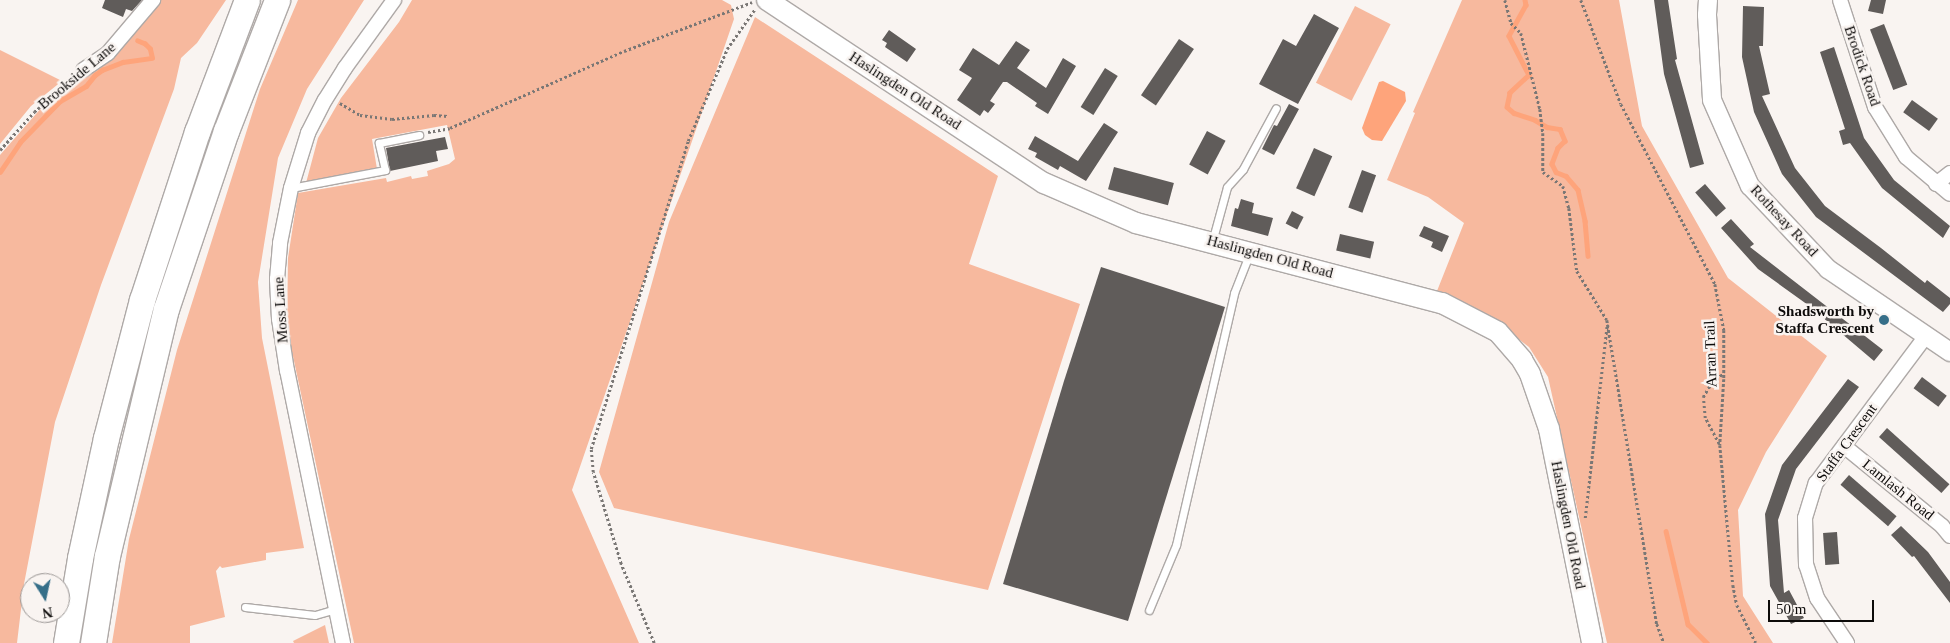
<!DOCTYPE html>
<style>
body{margin:0}
#map{position:relative;width:1950px;height:643px;overflow:hidden;background:#f9f4f1;font-family:"Times New Roman",serif}
div>[style]{position:absolute}
[style*='--x']{left:calc(var(--x)*1px);top:calc(var(--y)*1px);width:calc(var(--w)*1px);rotate:calc(var(--a)*1deg)}
.green>*{inset:0;background:#f7b99e;transform-origin:0 0}
.water>*{inset:0;background:#fea47b}
.stream>*{height:4.5px;margin:-2.25px;padding:0 2.25px;transform-origin:2.25px;border-radius:2.25px;background:#fea47b}
.building>*{inset:0;background:#605c5a;transform-origin:0 0}
.path>*{height:2.5px;margin-top:-1.25px;transform-origin:0;background:repeating-linear-gradient(90deg,#7a7775 0 2.5px,transparent 0 5px)}
.roads{filter:drop-shadow(1px 0 #aea9a7) drop-shadow(-1px 0 #aea9a7) drop-shadow(0 1px #aea9a7) drop-shadow(0 -1px #aea9a7)}
.service>*{height:7px;margin:-3.5px;padding:0 3.5px;transform-origin:3.5px;border-radius:3.5px;background:#fff}
.minor>*{height:14px;margin:-7px;padding:0 7px;transform-origin:7px;border-radius:7px;background:#fff}
.tertiary>*{height:18px;margin:-9px;padding:0 9px;transform-origin:9px;border-radius:9px;background:#fff}
.secondary>*{height:20px;margin:-10px;padding:0 10px;transform-origin:10px;border-radius:10px;background:#fff}
.motorway>*{height:25px;margin:-12.5px;padding:0 12.5px;transform-origin:12.5px;border-radius:12.5px;background:#fff}
.dots>*{width:14px;height:14px;translate:-50% -50%;box-sizing:border-box;border:2px solid #f9f4f1;border-radius:50%}
span{translate:-50% -50%;white-space:nowrap;text-align:center;line-height:1.15;-webkit-text-stroke:5px #f9f4f1;paint-order:stroke}
.street-label{font-size:15px;color:#0d0b0a}
.poi-label{font-size:15px;color:#0d0b0a;font-weight:700}
.right{translate:-100% -50%;text-align:right}
.north{position:absolute;left:20px;top:573px;width:50px;height:50px;box-sizing:border-box;background:#f9f4f1;border:1px solid #9b9795;border-radius:50%;rotate:170deg;font-size:14px;font-weight:700;line-height:20px;text-align:center;color:#0d0b0a}
.north::after{content:'';display:block;margin:auto;width:18px;height:22px;background:#366f89;clip-path:polygon(50% 0,100% 100%,50% 72%,0 100%)}
.scale{position:absolute;left:1768px;top:600px;width:106px;height:22px;box-sizing:border-box;border:2px solid #0d0b0a;border-top:0;padding-left:6px;font-size:15px;line-height:18px;white-space:nowrap;color:#0d0b0a;-webkit-text-stroke:4px #f9f4f1;paint-order:stroke}
</style>
<div id="map">
<div class="green">
<div style="clip-path:polygon(161px 0,226px 0,197px 43px,181px 58px,174px 89px,101px 285px,55px 422px,24px 584px,17px 643px,0 643px,0 155px,43px 106px,76px 78px,120px 47px)"></div>
<div style="clip-path:polygon(298px 0,364px 0,307px 89px,278px 158px,258px 282px,262px 338px,304px 548px,266px 553px,266px 560px,222px 568px,220px 566px,216px 571px,225px 617px,190px 626px,190px 643px,112px 643px,129px 539px,177px 350px,260px 89px)"></div>
<div style="clip-path:polygon(412px 0,722px 0,731px 5px,734px 19px,572px 490px,639px 643px,354px 643px,287px 328px,288px 258px,298px 193px,386px 178px,387px 182px,411px 176px,412px 179px,428px 176px,427px 171px,449px 164px,455px 159px,447px 125px,372px 139px,377px 169px,306px 183px,318px 138px,341px 98px,399px 22px)"></div>
<div style="clip-path:polygon(1462px 0,1619px 0,1642px 126px,1728px 278px,1827px 356px,1766px 452px,1738px 510px,1743px 596px,1773px 643px,1607px 643px,1548px 377px,1529px 347px,1490px 317px,1437px 291px,1464px 223px,1428px 197px,1387px 180px,1415px 113px,1413px 112px)"></div>
<div style="left:1355px;top:6px;width:40px;height:86px;rotate:27deg"></div>
<div style="clip-path:polygon(755px 17px,998px 176px,969px 264px,1080px 304px,988px 590px,614px 508px,599px 472px,669px 222px)"></div>
<div style="clip-path:polygon(0 50px,62px 81px,31px 106px,0 144px)"></div>
<div style="clip-path:polygon(325px 625px,329px 643px,294px 643px,293px 641px)"></div>
</div>
<div class="water">
<div style="clip-path:polygon(1383px 81px,1405px 92px,1406px 101px,1382px 141px,1372px 140px,1365px 135px,1362px 128px,1379px 82px)"></div>
</div>
<div class="stream">
<div style="--x:1525;--y:0;--w:5;--a:79"></div>
<div style="--x:1526;--y:5;--w:35;--a:119"></div>
<div style="--x:1509;--y:36;--w:44;--a:62.9"></div>
<div style="--x:1529;--y:75;--w:26;--a:137"></div>
<div style="--x:1510;--y:93;--w:14;--a:102"></div>
<div style="--x:1507;--y:107;--w:9;--a:41"></div>
<div style="--x:1514;--y:113;--w:22;--a:18"></div>
<div style="--x:1535;--y:120;--w:14;--a:30"></div>
<div style="--x:1547;--y:127;--w:13;--a:9"></div>
<div style="--x:1560;--y:129;--w:13;--a:67"></div>
<div style="--x:1565;--y:141;--w:10;--a:135"></div>
<div style="--x:1558;--y:148;--w:17;--a:111"></div>
<div style="--x:1552;--y:164;--w:9;--a:63"></div>
<div style="--x:1556;--y:172;--w:11;--a:22"></div>
<div style="--x:1566;--y:176;--w:18;--a:49"></div>
<div style="--x:1578;--y:190;--w:32;--a:77"></div>
<div style="--x:1585;--y:221;--w:35;--a:85"></div>
<div style="--x:0;--y:172;--w:36;--a:-56"></div>
<div style="--x:20;--y:142;--w:57;--a:-45.7"></div>
<div style="--x:60;--y:101;--w:30;--a:-30"></div>
<div style="--x:86;--y:86;--w:14;--a:-51"></div>
<div style="--x:95;--y:75;--w:9;--a:-36"></div>
<div style="--x:102;--y:70;--w:22;--a:-21"></div>
<div style="--x:123;--y:62;--w:29;--a:-8"></div>
<div style="--x:152;--y:58;--w:9;--a:-103"></div>
<div style="--x:150;--y:49;--w:7;--a:-135"></div>
<div style="--x:145;--y:44;--w:8;--a:-157"></div>
<div style="--x:1666;--y:531;--w:96;--a:76.7"></div>
<div style="--x:1688;--y:624;--w:27;--a:45"></div>
</div>
<div class="building">
<div style="clip-path:polygon(105px 0,142px 0,132px 11px,126px 9px,123px 17px,102px 8px)"></div>
<div style="clip-path:polygon(1654px 0,1668px 0,1677px 59px,1675px 60px,1704px 164px,1690px 168px,1664px 74px)"></div>
<div style="clip-path:polygon(1871px 0,1886px 0,1883px 14px,1868px 11px)"></div>
<div style="clip-path:polygon(1743px 6px,1764px 7px,1763px 46px,1759px 46px,1770px 94px,1762px 96px,1795px 168px,1825px 206px,1881px 248px,1925px 283px,1927px 280px,1950px 298px,1950px 304px,1943px 312px,1816px 217px,1782px 174px,1754px 112px,1742px 57px)"></div>
<div style="clip-path:polygon(1314px 14px,1339px 28px,1298px 104px,1259px 84px,1283px 39px,1296px 46px)"></div>
<div style="left:1884px;top:24px;width:65px;height:15px;rotate:69deg"></div>
<div style="clip-path:polygon(889px 30px,916px 49px,907px 62px,885px 47px,887px 43px,882px 40px)"></div>
<div style="left:1179px;top:39px;width:18px;height:68px;rotate:34deg"></div>
<div style="clip-path:polygon(1016px 41px,1030px 50px,1017px 68px,1046px 88px,1063px 58px,1076px 66px,1048px 114px,1035px 106px,1037px 103px,1007px 82px,1003px 82px,990px 101px,995px 104px,988px 113px,984px 110px,980px 116px,957px 100px,972px 78px,959px 70px,973px 48px,999px 65px)"></div>
<div style="clip-path:polygon(1834px 47px,1864px 138px,1894px 180px,1950px 226px,1943px 238px,1882px 188px,1850px 143px,1843px 145px,1839px 131px,1845px 129px,1820px 52px)"></div>
<div style="left:1105px;top:68px;width:15px;height:46px;rotate:32deg"></div>
<div style="left:1912px;top:100px;width:32px;height:15px;rotate:36deg"></div>
<div style="clip-path:polygon(1289px 104px,1299px 109px,1274px 155px,1262px 149px,1274px 125px,1277px 126px)"></div>
<div style="clip-path:polygon(1104px 123px,1118px 132px,1086px 181px,1060px 166px,1058px 170px,1035px 157px,1037px 153px,1028px 149px,1035px 136px,1078px 161px)"></div>
<div style="left:1207px;top:131px;width:21px;height:38px;rotate:28deg"></div>
<div style="clip-path:polygon(445px 137px,448px 149px,436px 151px,438px 161px,390px 171px,386px 148px)"></div>
<div style="left:1314px;top:148px;width:20px;height:44px;rotate:24deg"></div>
<div style="left:1114px;top:167px;width:62px;height:23px;rotate:15deg"></div>
<div style="left:1362px;top:170px;width:15px;height:40px;rotate:20deg"></div>
<div style="left:1705px;top:184px;width:32px;height:13px;rotate:49deg"></div>
<div style="clip-path:polygon(1241px 199px,1254px 203px,1252px 213px,1273px 218px,1268px 236px,1231px 226px,1235px 208px,1238px 209px)"></div>
<div style="left:1292px;top:211px;width:13px;height:14px;rotate:27deg"></div>
<div style="clip-path:polygon(1731px 219px,1754px 244px,1750px 247px,1883px 350px,1874px 361px,1808px 305px,1758px 269px,1721px 228px)"></div>
<div style="clip-path:polygon(1424px 226px,1449px 236px,1442px 252px,1431px 247px,1433px 242px,1419px 236px)"></div>
<div style="left:1340px;top:234px;width:35px;height:17px;rotate:13deg"></div>
<div style="clip-path:polygon(1101px 267px,1225px 307px,1128px 621px,1003px 584px,1064px 381px)"></div>
<div style="left:1922px;top:377px;width:31px;height:14px;rotate:37deg"></div>
<div style="clip-path:polygon(1848px 379px,1859px 387px,1796px 469px,1778px 520px,1784px 593px,1789px 590px,1804px 618px,1791px 624px,1770px 586px,1765px 514px,1782px 465px)"></div>
<div style="left:1887px;top:428px;width:84px;height:12px;rotate:42deg"></div>
<div style="left:1849px;top:475px;width:63px;height:13px;rotate:41deg"></div>
<div style="clip-path:polygon(1901px 526px,1928px 552px,1950px 582px,1950px 603px,1914px 556px,1912px 557px,1891px 535px)"></div>
<div style="left:1837px;top:532px;width:32px;height:14px;rotate:86deg"></div>
</div>
<div class="path">
<div style="--x:1505;--y:0;--w:24;--a:75"></div>
<div style="--x:1511;--y:23;--w:14;--a:45"></div>
<div style="--x:1521;--y:33;--w:78;--a:76"></div>
<div style="--x:1540;--y:109;--w:24;--a:83"></div>
<div style="--x:1543;--y:133;--w:39;--a:90"></div>
<div style="--x:1543;--y:172;--w:24;--a:35"></div>
<div style="--x:1563;--y:186;--w:23;--a:75"></div>
<div style="--x:1569;--y:208;--w:64;--a:82.8"></div>
<div style="--x:1577;--y:271;--w:57;--a:58.5"></div>
<div style="--x:1607;--y:320;--w:308;--a:80.7"></div>
<div style="--x:1657;--y:624;--w:20;--a:70"></div>
<div style="--x:1581;--y:0;--w:111;--a:69"></div>
<div style="--x:1621;--y:104;--w:203;--a:62.4"></div>
<div style="--x:1715;--y:284;--w:47;--a:78.9"></div>
<div style="--x:1724;--y:330;--w:49;--a:90"></div>
<div style="--x:1724;--y:379;--w:66;--a:93.5"></div>
<div style="--x:1720;--y:445;--w:141;--a:84.7"></div>
<div style="--x:1733;--y:585;--w:20;--a:79"></div>
<div style="--x:1737;--y:605;--w:42;--a:63.4"></div>
<div style="--x:340;--y:103;--w:23;--a:31"></div>
<div style="--x:360;--y:115;--w:32;--a:7"></div>
<div style="--x:392;--y:119;--w:42;--a:-5.4"></div>
<div style="--x:434;--y:115;--w:14;--a:4"></div>
<div style="--x:428;--y:132;--w:22;--a:-10"></div>
<div style="--x:450;--y:128;--w:190;--a:-23.9"></div>
<div style="--x:624;--y:51;--w:137;--a:-20.9"></div>
<div style="--x:0;--y:150;--w:51;--a:-48.2"></div>
<div style="--x:34;--y:112;--w:52;--a:-40.4"></div>
<div style="--x:1719;--y:444;--w:30;--a:-118"></div>
<div style="--x:1705;--y:418;--w:21;--a:-95"></div>
<div style="--x:1703;--y:397;--w:17;--a:-59"></div>
<div style="--x:1712;--y:382;--w:15;--a:-37"></div>
<div style="--x:1585;--y:518;--w:195;--a:-83.5"></div>
<div style="--x:654;--y:643;--w:86;--a:-112.7"></div>
<div style="--x:621;--y:564;--w:96;--a:-106.9"></div>
<div style="--x:593;--y:472;--w:23;--a:-95"></div>
<div style="--x:591;--y:449;--w:323;--a:-72.5"></div>
<div style="--x:688;--y:141;--w:100;--a:-67"></div>
<div style="--x:727;--y:49;--w:49;--a:-55"></div>
</div>
<div class="roads">
<div class="service">
<div style="--x:291;--y:188;--w:96;--a:-10.8"></div>
<div style="--x:385;--y:170;--w:28;--a:-103"></div>
<div style="--x:379;--y:143;--w:41;--a:-11.3"></div>
<div style="--x:1212;--y:242;--w:57;--a:-74.7"></div>
<div style="--x:1227;--y:187;--w:24;--a:-48"></div>
<div style="--x:1243;--y:169;--w:69;--a:-61.6"></div>
<div style="--x:245;--y:607;--w:70;--a:6.5"></div>
<div style="--x:315;--y:615;--w:22;--a:-16"></div>
<div style="--x:1149;--y:610;--w:70;--a:-67.4"></div>
<div style="--x:1176;--y:545;--w:259;--a:-77"></div>
<div style="--x:1234;--y:293;--w:41;--a:-68.5"></div>
</div>
<div class="minor">
<div style="--x:1840;--y:0;--w:113;--a:71.9"></div>
<div style="--x:1875;--y:107;--w:59;--a:58.2"></div>
<div style="--x:1906;--y:157;--w:57;--a:40.1"></div>
<div style="--x:83;--y:70;--w:30;--a:-34"></div>
<div style="--x:108;--y:53;--w:70;--a:-49.7"></div>
<div style="--x:1936;--y:184;--w:18;--a:-38"></div>
<div style="--x:1844;--y:446;--w:127;--a:39.2"></div>
<div style="--x:1942;--y:526;--w:13;--a:51"></div>
<div style="--x:343;--y:643;--w:278;--a:-101.6"></div>
<div style="--x:287;--y:371;--w:53;--a:-98.7"></div>
<div style="--x:279;--y:319;--w:40;--a:-92.9"></div>
<div style="--x:277;--y:279;--w:36;--a:-85"></div>
<div style="--x:280;--y:243;--w:56;--a:-78.7"></div>
<div style="--x:291;--y:188;--w:58;--a:-72.8"></div>
<div style="--x:308;--y:133;--w:37;--a:-63"></div>
<div style="--x:325;--y:100;--w:38;--a:-58"></div>
<div style="--x:345;--y:68;--w:84;--a:-54.2"></div>
<div style="--x:1847;--y:643;--w:54;--a:-123.7"></div>
<div style="--x:1817;--y:598;--w:35;--a:-108"></div>
<div style="--x:1806;--y:565;--w:47;--a:-91.2"></div>
<div style="--x:1805;--y:518;--w:37;--a:-73"></div>
<div style="--x:1816;--y:483;--w:184;--a:-53.2"></div>
</div>
<div class="tertiary">
<div style="--x:1708;--y:0;--w:15;--a:94"></div>
<div style="--x:1707;--y:15;--w:85;--a:86.6"></div>
<div style="--x:1712;--y:100;--w:94;--a:66.2"></div>
<div style="--x:1750;--y:186;--w:114;--a:46.8"></div>
<div style="--x:1828;--y:269;--w:148;--a:34.2"></div>
</div>
<div class="secondary">
<div style="--x:767;--y:0;--w:332;--a:33.5"></div>
<div style="--x:1044;--y:183;--w:100;--a:23.5"></div>
<div style="--x:1136;--y:223;--w:316;--a:14.7"></div>
<div style="--x:1442;--y:303;--w:63;--a:27.4"></div>
<div style="--x:1498;--y:332;--w:37;--a:49"></div>
<div style="--x:1522;--y:360;--w:16;--a:60"></div>
<div style="--x:1530;--y:374;--w:58;--a:70.9"></div>
<div style="--x:1549;--y:429;--w:218;--a:78.6"></div>
</div>
<div class="motorway">
<div style="--x:66;--y:643;--w:86;--a:-80.6"></div>
<div style="--x:80;--y:558;--w:123;--a:-77.8"></div>
<div style="--x:106;--y:438;--w:143;--a:-75.4"></div>
<div style="--x:142;--y:300;--w:177;--a:-71.9"></div>
<div style="--x:197;--y:132;--w:141;--a:-69.3"></div>
<div style="--x:93;--y:643;--w:88;--a:-80.9"></div>
<div style="--x:107;--y:556;--w:254;--a:-76.6"></div>
<div style="--x:166;--y:309;--w:188;--a:-71.4"></div>
<div style="--x:226;--y:131;--w:141;--a:-68.7"></div>
</div>
</div>
<div class="dots">
<div style="left:1884px;top:320px;background:#366f89"></div>
</div>
<div class="street-label">
<span style="left:1862px;top:66px;rotate:71deg">Brodick Road</span>
<span style="left:77px;top:76px;rotate:-40deg">Brookside Lane</span>
<span style="left:905px;top:91px;rotate:33deg">Haslingden Old Road</span>
<span style="left:1784px;top:221px;rotate:47deg">Rothesay Road</span>
<span style="left:1270px;top:257px;rotate:15deg">Haslingden Old Road</span>
<span style="left:281px;top:310px;rotate:-94deg">Moss Lane</span>
<span style="left:1711px;top:354px;rotate:-92deg">Arran Trail</span>
<span style="left:1847px;top:443px;rotate:-54deg">Staffa Crescent</span>
<span style="left:1898px;top:490px;rotate:39deg">Lamlash Road</span>
<span style="left:1568px;top:525px;rotate:79deg">Haslingden Old Road</span>
</div>
<div class="poi-label">
<span class="right" style="left:1874px;top:320px">Shadsworth by<br>Staffa Crescent</span>
</div>
<div class="north">N</div>
<div class="scale">50 m</div>
</div>
